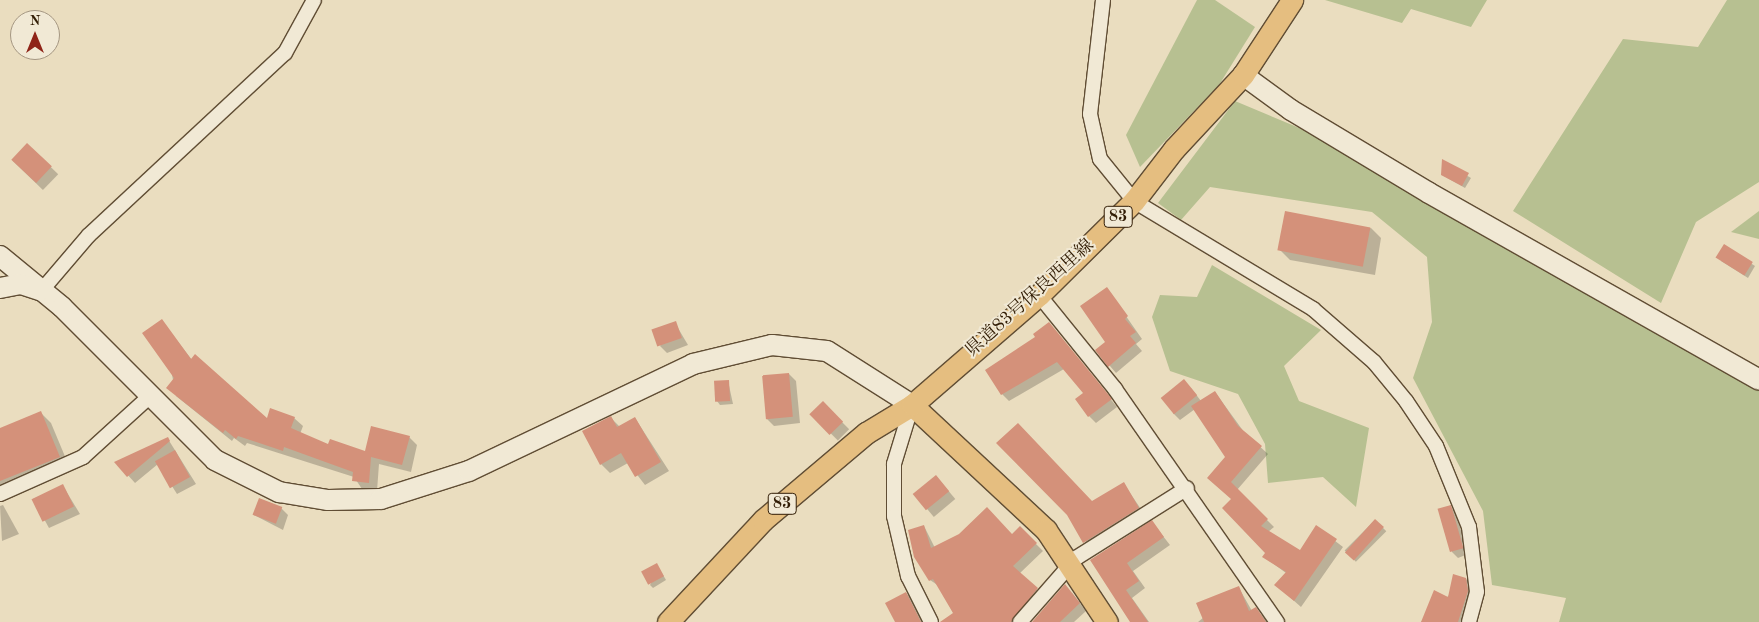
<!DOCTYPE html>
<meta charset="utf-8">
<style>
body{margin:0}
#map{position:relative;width:1759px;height:622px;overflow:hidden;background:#eaddbf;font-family:"Old Standard TT","Noto Serif JP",serif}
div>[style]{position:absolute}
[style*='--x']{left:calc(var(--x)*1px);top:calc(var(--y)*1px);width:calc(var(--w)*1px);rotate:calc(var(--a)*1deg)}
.green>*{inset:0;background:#b7c091}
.shadow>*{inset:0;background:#0003;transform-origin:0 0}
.building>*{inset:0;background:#d4917a;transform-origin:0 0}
.roads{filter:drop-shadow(1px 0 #604d34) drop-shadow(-1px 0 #604d34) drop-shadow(0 1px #604d34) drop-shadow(0 -1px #604d34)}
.street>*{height:14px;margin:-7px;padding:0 7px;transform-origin:7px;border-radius:7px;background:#f1e9d5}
.secondary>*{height:20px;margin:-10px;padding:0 10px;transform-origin:10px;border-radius:10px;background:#f1e9d5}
.primary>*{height:21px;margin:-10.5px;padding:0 10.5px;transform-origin:10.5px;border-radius:10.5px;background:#e5be80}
span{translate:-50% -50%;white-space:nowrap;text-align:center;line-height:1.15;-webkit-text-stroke:4px #f1e9d5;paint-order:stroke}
.shield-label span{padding:1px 4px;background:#f1e9d5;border:1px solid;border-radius:4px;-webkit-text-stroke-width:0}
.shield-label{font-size:16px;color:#321d05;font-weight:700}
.street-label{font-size:18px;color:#321d05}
.north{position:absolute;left:10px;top:10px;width:50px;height:50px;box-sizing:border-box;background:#f1e9d5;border:1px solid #a59782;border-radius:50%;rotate:0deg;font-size:14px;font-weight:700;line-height:20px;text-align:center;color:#321d05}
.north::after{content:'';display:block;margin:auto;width:18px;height:22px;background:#8f2418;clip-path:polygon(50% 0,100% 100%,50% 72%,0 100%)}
</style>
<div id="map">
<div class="green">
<div style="clip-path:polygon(1197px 0,1215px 0,1255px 27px,1219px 85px,1140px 167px,1126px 135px)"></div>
<div style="clip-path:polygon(1325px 0,1487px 0,1471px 27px,1411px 9px,1402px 23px)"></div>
<div style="clip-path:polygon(1727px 0,1759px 0,1759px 182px,1696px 222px,1661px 303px,1513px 211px,1623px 39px,1698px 47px)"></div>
<div style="clip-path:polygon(1235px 101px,1321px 137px,1759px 388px,1759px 622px,1559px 622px,1566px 598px,1492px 585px,1483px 511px,1413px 378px,1432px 322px,1427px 257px,1372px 212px,1210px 187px,1181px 220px,1158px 203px)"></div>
<div style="clip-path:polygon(1759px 211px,1759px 239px,1731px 232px)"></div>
<div style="clip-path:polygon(1212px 265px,1321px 330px,1284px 366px,1299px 401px,1369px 428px,1356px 507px,1323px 477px,1268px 483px,1265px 444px,1238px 394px,1170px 371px,1152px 317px,1160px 295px,1197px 297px)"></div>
</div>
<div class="shadow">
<div style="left:28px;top:145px;width:42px;height:22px;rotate:44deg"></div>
<div style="clip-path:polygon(1443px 161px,1471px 178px,1465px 188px,1442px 175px)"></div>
<div style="clip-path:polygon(1371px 228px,1381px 238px,1375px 275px,1290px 260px,1280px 250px)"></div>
<div style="clip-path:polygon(1724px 246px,1755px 266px,1748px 278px,1721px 261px)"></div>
<div style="clip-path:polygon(1107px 289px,1142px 339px,1136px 344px,1142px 351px,1116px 373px,1097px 351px,1107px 342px)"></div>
<div style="clip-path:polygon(162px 321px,192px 360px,267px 421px,294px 418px,303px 426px,300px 434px,329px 446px,366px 453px,409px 437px,417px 445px,411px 472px,379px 464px,377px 491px,362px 489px,354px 477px,247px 443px,245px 446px,234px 438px,232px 441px,176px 396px)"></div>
<div style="clip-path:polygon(675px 323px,688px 345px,667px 353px,660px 346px)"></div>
<div style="clip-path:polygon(1049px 324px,1117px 407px,1096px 423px,1089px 416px,1085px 393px,1064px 369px,1009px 401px,1002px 394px)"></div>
<div style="clip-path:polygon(789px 374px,796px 381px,800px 423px,774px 426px,767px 419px)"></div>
<div style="clip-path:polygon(728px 381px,733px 404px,720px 405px,717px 401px)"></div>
<div style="clip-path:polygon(1191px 388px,1201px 401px,1215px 392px,1244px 432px,1268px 454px,1237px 490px,1274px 527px,1268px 532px,1300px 551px,1317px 527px,1343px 547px,1301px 607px,1276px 585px,1286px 573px,1264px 557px,1267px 553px,1233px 500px,1208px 478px,1227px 458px,1195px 409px,1180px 420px,1173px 413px)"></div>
<div style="left:823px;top:403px;width:37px;height:16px;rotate:45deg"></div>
<div style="clip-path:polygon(41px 413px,51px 423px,69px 466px,0 495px,0 430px)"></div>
<div style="clip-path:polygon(611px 418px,620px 427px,635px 418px,669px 471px,645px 485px,628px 463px,610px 473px,601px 464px)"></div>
<div style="clip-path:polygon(168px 439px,196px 484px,177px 494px,158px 464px,135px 483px,116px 462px)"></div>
<div style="left:936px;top:476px;width:30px;height:28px;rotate:50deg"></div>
<div style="left:1124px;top:484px;width:37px;height:64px;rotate:56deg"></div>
<div style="clip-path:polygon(63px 486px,80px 514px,49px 528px,33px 499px)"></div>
<div style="clip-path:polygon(3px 505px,19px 534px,2px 541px,0 506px)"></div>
<div style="clip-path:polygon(1450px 506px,1456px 513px,1468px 554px,1458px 558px,1452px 552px)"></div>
<div style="clip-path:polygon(281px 508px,288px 515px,283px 530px,254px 515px)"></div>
<div style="left:1375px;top:520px;width:16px;height:43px;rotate:45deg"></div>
<div style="clip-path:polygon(1152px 522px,1170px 545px,1133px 571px,1145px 588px,1132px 598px,1149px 622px,1133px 622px,1092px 560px)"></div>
<div style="clip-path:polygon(924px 526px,935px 548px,1013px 535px,1020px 528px,1043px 551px,1019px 574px,1044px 596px,1021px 622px,958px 622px,939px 586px,930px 580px)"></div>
<div style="clip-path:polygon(659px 568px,666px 580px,653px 588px,650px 585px)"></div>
<div style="clip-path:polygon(1466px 579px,1474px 587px,1471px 622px,1421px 622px)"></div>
<div style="clip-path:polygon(1239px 588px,1252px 611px,1256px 609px,1268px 622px,1198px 622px)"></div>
<div style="clip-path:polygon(906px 593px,913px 600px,924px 622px,896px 622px)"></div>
<div style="clip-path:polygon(1072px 593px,1086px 611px,1074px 622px,1033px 622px)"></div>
</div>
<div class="building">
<div style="left:27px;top:143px;width:34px;height:23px;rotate:43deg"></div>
<div style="clip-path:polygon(1442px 159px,1469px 173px,1462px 186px,1441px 175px)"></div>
<div style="left:1285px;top:211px;width:87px;height:40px;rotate:11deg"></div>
<div style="left:1724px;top:244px;width:34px;height:16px;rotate:32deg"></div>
<div style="clip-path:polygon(1107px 287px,1128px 316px,1125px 319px,1136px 332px,1130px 336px,1136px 343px,1108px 367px,1095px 350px,1105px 342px,1080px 306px)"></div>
<div style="clip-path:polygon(162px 319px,191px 359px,195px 354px,267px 418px,270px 408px,295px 417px,291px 428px,328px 444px,330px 439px,365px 451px,371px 426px,410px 436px,402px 465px,371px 457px,369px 483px,352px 481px,353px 472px,284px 447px,283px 451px,238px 436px,236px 439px,225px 430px,223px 433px,166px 388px,174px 378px,142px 333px)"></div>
<div style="left:676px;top:321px;width:18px;height:26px;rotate:71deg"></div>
<div style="clip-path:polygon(1049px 322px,1112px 399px,1088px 417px,1075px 399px,1083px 393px,1057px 362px,1001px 395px,985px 370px,1035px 337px,1033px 334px)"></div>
<div style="left:789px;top:373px;width:44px;height:27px;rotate:85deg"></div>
<div style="left:1184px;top:379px;width:21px;height:30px;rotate:51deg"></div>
<div style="left:729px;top:380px;width:21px;height:15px;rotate:87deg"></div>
<div style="clip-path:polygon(1215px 391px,1238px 426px,1262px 446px,1231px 482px,1268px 519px,1261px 526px,1300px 550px,1316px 525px,1337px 539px,1294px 601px,1274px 585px,1286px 572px,1262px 557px,1265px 553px,1222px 508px,1231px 499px,1207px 478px,1225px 457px,1191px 406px)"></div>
<div style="left:823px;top:401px;width:29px;height:19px;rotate:46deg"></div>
<div style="clip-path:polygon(41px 411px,60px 457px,0 481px,0 428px)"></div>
<div style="clip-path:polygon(611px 416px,617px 427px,635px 417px,661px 462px,635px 477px,621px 453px,600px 465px,582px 431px)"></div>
<div style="clip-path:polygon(1018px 423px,1092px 501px,1124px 482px,1139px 508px,1083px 543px,1067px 515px,996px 443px)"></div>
<div style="clip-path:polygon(168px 437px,170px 441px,127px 477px,114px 462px)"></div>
<div style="left:175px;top:450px;width:31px;height:23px;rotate:61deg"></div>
<div style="left:936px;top:475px;width:21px;height:30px;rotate:51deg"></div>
<div style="left:63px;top:484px;width:25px;height:35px;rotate:64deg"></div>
<div style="left:259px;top:498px;width:25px;height:18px;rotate:21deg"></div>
<div style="left:1451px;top:505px;width:45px;height:14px;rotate:74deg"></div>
<div style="clip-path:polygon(987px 507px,1012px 534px,1020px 526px,1037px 543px,1013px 566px,1038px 588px,1011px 622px,940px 622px,953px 613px,933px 579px,929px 581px,914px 557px,908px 530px,924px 525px,931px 548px,959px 534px)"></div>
<div style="left:1375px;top:519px;width:12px;height:45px;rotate:42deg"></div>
<div style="clip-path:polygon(1152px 520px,1164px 537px,1127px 563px,1139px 581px,1126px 590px,1148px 622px,1130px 622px,1090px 560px)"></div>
<div style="left:657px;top:563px;width:15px;height:18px;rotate:62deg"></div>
<div style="clip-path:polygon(1453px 574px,1466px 578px,1468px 591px,1458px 622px,1421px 622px,1434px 590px,1448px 597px)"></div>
<div style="clip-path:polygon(1065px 584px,1080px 603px,1060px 622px,1032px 622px)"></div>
<div style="clip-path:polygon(1239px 586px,1249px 611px,1256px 607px,1266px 622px,1204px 622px,1196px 603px)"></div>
<div style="clip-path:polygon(906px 592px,921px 622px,895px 622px,885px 603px)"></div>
</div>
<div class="roads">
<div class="street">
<div style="--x:1103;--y:0;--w:115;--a:96.5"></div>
<div style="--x:1090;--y:114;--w:46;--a:77.5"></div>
<div style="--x:1100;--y:159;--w:54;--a:51"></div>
<div style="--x:1134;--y:201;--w:209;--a:31.1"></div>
<div style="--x:1313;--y:309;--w:81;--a:41"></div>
<div style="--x:1374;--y:362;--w:50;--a:50.6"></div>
<div style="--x:1406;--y:401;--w:54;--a:56.3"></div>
<div style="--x:1436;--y:446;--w:87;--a:67.8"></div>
<div style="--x:1469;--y:527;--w:65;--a:83"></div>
<div style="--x:1477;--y:592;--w:31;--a:105"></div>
<div style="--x:42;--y:290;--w:72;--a:-49.5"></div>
<div style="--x:89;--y:235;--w:267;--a:-42.9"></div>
<div style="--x:285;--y:53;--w:60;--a:-61.3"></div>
<div style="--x:1039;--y:295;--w:121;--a:51"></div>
<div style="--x:1115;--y:389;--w:284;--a:55.2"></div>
<div style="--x:912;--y:405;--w:62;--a:107"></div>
<div style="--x:894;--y:464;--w:52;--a:90"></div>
<div style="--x:894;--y:516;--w:62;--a:76.9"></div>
<div style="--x:908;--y:576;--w:51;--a:63.4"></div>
<div style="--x:0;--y:494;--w:91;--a:-24"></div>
<div style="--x:83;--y:457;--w:91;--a:-42.3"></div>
<div style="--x:1020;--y:622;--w:85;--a:-48.8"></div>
<div style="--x:1076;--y:558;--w:131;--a:-32.2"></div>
</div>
<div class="secondary">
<div style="--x:1243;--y:75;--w:59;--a:36.1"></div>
<div style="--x:1291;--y:110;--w:161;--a:31"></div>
<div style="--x:1429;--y:193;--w:379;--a:29.5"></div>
<div style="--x:0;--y:256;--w:80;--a:39.4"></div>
<div style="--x:62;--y:307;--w:216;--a:45"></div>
<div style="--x:215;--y:460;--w:72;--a:26.6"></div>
<div style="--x:279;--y:492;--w:50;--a:9.3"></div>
<div style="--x:328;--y:500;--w:53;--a:-1.1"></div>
<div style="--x:381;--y:499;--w:92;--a:-17.7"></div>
<div style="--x:469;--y:471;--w:248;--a:-25.5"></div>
<div style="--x:693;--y:364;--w:81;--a:-13.5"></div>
<div style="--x:772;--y:345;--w:55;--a:6.2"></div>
<div style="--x:827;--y:351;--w:101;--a:32.4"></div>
<div style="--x:0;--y:288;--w:21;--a:-11"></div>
<div style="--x:21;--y:284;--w:20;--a:18"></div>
</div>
<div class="primary">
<div style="--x:912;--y:405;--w:183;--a:43"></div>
<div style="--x:1046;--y:530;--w:110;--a:56.5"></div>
<div style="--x:668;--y:622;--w:139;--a:-47"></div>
<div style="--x:763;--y:520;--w:135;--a:-40.2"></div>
<div style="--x:866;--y:433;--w:54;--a:-31.3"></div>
<div style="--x:912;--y:405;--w:168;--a:-40.9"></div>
<div style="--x:1039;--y:295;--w:134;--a:-44.7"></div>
<div style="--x:1134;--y:201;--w:66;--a:-52.4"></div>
<div style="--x:1174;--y:149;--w:101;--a:-47"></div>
<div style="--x:1243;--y:75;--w:90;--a:-56.8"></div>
</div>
</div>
<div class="shield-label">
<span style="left:1118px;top:217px">83</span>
<span style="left:782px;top:504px">83</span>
</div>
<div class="street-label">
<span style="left:1030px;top:298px;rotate:-42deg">県道83号保良西里線</span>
</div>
<div class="north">N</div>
</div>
